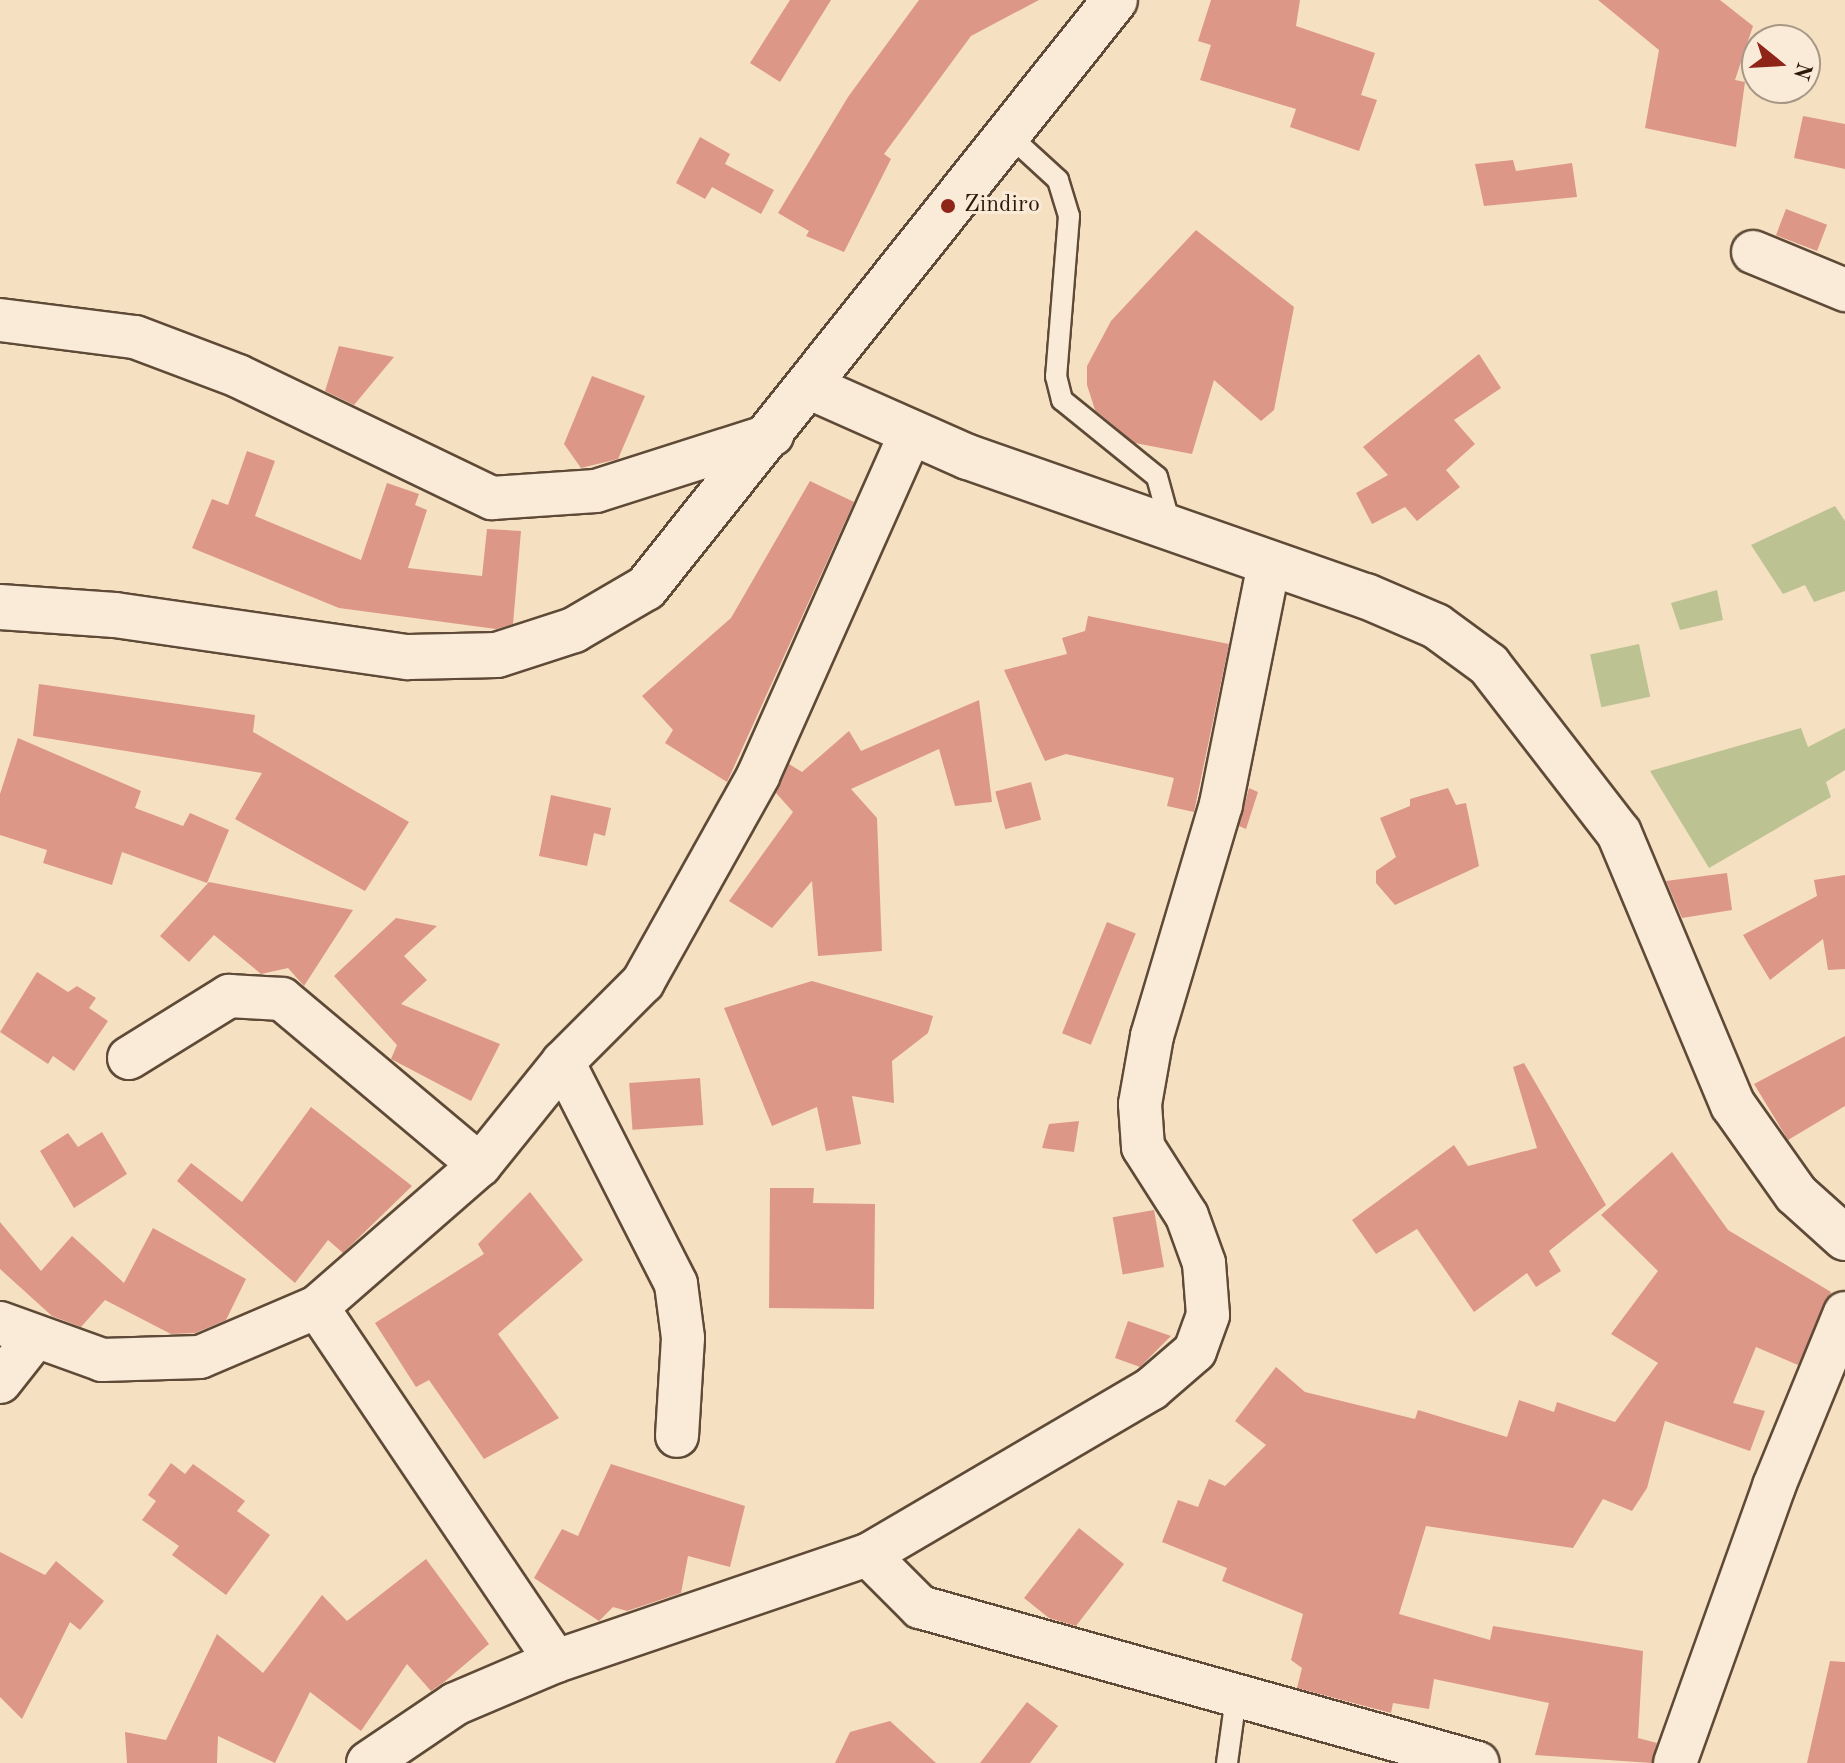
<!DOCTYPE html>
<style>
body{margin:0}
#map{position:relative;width:1845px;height:1763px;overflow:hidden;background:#f6e0c2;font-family:"Old Standard TT",serif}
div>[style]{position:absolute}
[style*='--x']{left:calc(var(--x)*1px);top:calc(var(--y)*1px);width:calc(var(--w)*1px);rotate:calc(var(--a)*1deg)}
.green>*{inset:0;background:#bdc293;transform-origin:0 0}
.building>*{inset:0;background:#dd9787;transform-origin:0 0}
.roads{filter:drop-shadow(2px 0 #5f4a37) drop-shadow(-2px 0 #5f4a37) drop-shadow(0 2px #5f4a37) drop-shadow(0 -2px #5f4a37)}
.service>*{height:20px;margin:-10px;padding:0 10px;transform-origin:10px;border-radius:10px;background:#f9ebd7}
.minor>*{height:42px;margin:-21px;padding:0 21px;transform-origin:21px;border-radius:21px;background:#f9ebd7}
.secondary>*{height:44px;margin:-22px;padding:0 22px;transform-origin:22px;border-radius:22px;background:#f9ebd7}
.dots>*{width:22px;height:22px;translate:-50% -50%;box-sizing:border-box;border:4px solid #f9ebd7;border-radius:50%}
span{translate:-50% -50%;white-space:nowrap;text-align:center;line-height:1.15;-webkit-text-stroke:6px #f9ebd7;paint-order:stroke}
.poi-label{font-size:24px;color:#2d1809}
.left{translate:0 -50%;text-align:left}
.north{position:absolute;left:1741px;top:24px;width:80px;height:80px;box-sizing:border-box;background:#f9ebd7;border:2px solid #a79785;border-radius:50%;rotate:108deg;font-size:22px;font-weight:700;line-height:32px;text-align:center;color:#2d1809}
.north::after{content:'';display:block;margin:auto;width:28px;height:36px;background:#8f2418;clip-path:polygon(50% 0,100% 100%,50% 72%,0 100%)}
</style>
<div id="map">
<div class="green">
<div style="clip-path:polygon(1835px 506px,1845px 521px,1845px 591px,1814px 602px,1805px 585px,1783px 594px,1751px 545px)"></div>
<div style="clip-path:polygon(1717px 590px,1723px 620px,1680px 630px,1671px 603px)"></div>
<div style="left:1639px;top:644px;width:54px;height:50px;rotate:78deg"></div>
<div style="clip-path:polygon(1801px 728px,1808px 747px,1845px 728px,1845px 770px,1826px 782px,1831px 797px,1709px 868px,1650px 771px)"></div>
</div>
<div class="building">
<div style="clip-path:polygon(790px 0,831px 0,780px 82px,750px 63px)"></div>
<div style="clip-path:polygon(919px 0,1039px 0,971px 36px,884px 154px,891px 159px,844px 252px,806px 236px,809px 231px,778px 213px,848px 97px)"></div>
<div style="clip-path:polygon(1211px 0,1300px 0,1296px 26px,1375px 53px,1361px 95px,1377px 100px,1359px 151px,1290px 127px,1296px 109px,1200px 80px,1211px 45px,1198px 41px)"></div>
<div style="clip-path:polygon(1598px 0,1720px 0,1753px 26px,1735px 80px,1745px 82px,1736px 147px,1645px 128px,1659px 50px)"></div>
<div style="clip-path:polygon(1803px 116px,1845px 124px,1845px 169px,1794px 158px)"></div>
<div style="clip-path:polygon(700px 137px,730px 154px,725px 164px,774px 190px,761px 214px,712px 187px,705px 199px,676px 183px)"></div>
<div style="clip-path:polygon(1513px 160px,1516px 171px,1572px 163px,1577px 197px,1484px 206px,1475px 164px)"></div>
<div style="left:1786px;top:209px;width:44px;height:28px;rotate:21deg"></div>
<div style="clip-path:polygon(1196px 230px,1294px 307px,1274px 410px,1261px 421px,1214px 380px,1192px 454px,1135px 443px,1095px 410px,1087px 385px,1087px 366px,1111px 321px)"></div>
<div style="clip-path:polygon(339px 346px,394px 357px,354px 405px,325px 391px)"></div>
<div style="clip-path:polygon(1479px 354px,1501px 388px,1454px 420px,1475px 444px,1446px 470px,1460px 487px,1417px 521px,1405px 507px,1372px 524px,1356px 493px,1388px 475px,1363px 447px)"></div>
<div style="clip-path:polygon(592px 376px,645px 396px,618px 459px,581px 468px,564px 444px)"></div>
<div style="clip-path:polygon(247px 451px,275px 461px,255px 516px,361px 560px,387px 483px,419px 494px,415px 505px,427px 510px,408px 568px,482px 576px,487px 529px,521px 531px,513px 624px,496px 629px,339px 608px,192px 548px,212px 499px,228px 505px)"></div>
<div style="clip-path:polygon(810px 481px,854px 502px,727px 782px,665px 743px,673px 730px,642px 696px,731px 618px)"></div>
<div style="clip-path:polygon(1088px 616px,1229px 644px,1194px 812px,1167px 806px,1174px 778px,1066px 754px,1045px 761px,1004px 670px,1067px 654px,1062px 638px,1085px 631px)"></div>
<div style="clip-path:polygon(39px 684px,255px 715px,253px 732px,409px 822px,365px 891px,235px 819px,262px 773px,33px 736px)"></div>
<div style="clip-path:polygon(979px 700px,992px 802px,955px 806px,939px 749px,851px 789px,877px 818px,882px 951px,818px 956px,812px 881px,772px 928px,729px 901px,793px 812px,776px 793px,789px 764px,802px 772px,849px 731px,861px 751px)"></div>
<div style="clip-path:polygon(18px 738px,141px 791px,135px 808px,183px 826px,190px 813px,229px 830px,207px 883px,122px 852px,112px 885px,43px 863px,47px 850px,0 835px,0 794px)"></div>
<div style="left:1031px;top:782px;width:39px;height:37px;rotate:75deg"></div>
<div style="clip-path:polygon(1249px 788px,1258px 792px,1246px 829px,1239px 826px)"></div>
<div style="clip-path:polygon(1448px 788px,1456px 805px,1466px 803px,1479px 866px,1395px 905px,1376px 883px,1376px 871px,1396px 857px,1380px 818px,1410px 806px,1410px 799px)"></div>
<div style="clip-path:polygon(551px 795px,611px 808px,605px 836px,594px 833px,587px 866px,539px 856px)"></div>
<div style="clip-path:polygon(1727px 873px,1732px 910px,1682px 918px,1666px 881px)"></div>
<div style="clip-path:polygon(1845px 875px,1845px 969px,1828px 970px,1823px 939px,1770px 980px,1743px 935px,1817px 896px,1814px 880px)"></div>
<div style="clip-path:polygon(209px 882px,353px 910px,304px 986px,288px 968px,261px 974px,214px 935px,189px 962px,160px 936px)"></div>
<div style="clip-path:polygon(396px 918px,437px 926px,404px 956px,427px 980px,401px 1004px,500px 1044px,471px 1101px,391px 1059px,397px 1045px,334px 976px)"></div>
<div style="left:1107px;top:922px;width:31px;height:120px;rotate:22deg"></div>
<div style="clip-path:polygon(37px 972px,68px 992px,77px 986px,96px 998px,89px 1008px,108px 1021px,74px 1071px,53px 1056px,48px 1064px,0 1032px)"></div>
<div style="clip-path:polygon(812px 981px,933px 1016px,928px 1033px,892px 1061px,894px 1103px,852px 1096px,861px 1144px,826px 1151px,817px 1107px,772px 1126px,724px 1008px)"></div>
<div style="clip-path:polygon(1845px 1036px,1845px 1106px,1788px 1140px,1754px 1084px)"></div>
<div style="clip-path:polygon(1524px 1063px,1606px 1205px,1549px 1251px,1561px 1271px,1536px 1287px,1527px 1273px,1474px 1312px,1417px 1229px,1376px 1254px,1352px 1220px,1454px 1145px,1468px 1166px,1537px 1148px,1513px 1067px)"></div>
<div style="left:700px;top:1078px;width:47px;height:71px;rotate:86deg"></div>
<div style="clip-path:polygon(311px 1107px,412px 1186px,343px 1253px,328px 1240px,295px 1283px,177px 1181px,191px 1163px,242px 1202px)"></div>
<div style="clip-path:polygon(1079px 1121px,1074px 1152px,1042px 1148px,1049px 1124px)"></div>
<div style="clip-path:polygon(102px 1132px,127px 1174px,74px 1208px,40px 1151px,68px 1133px,78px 1147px)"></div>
<div style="clip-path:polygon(1672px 1152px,1728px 1230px,1831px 1292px,1798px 1365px,1756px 1347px,1733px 1403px,1765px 1411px,1750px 1451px,1665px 1421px,1647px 1488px,1632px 1511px,1603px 1499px,1573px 1548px,1426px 1526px,1399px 1614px,1490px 1640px,1493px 1626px,1643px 1651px,1638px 1738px,1657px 1743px,1652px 1763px,1535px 1755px,1549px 1703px,1434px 1679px,1429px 1709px,1393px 1703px,1391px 1713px,1297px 1688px,1302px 1668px,1291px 1660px,1303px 1614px,1222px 1581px,1227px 1568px,1162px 1542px,1178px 1500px,1198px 1507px,1209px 1479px,1225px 1486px,1266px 1445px,1235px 1421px,1276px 1367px,1305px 1392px,1415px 1419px,1418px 1410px,1507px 1437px,1519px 1400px,1554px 1412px,1557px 1402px,1615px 1422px,1658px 1363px,1611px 1334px,1658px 1271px,1601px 1215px)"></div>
<div style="clip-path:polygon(770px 1188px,814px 1188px,813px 1203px,875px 1204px,874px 1309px,769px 1308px)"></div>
<div style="clip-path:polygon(530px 1192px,583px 1260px,498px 1334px,559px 1418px,484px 1459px,429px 1380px,416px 1387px,375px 1323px,484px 1254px,478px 1244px)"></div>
<div style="left:1154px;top:1210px;width:58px;height:42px;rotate:80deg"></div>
<div style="clip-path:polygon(0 1222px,41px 1271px,72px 1236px,124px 1283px,153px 1228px,246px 1279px,226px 1320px,195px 1333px,171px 1334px,105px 1300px,81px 1327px,52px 1316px,0 1269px)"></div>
<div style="clip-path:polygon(1128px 1321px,1171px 1336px,1140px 1367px,1115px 1358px)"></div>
<div style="clip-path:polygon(171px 1463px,185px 1474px,193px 1464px,245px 1501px,237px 1511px,270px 1535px,226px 1595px,172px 1555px,179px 1546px,142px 1520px,156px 1501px,148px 1495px)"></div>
<div style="clip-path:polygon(611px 1464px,745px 1506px,730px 1567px,688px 1556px,681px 1593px,627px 1611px,613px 1607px,599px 1621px,534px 1578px,562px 1529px,578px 1536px)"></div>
<div style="clip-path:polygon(1079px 1528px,1124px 1564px,1076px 1626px,1049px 1618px,1024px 1598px)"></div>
<div style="clip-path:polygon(0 1552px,45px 1575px,56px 1561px,104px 1601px,80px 1630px,70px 1622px,22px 1719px,0 1697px)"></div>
<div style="clip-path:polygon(426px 1559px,489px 1644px,443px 1683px,431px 1691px,407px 1664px,361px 1731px,310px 1692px,275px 1763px,218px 1736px,217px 1763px,127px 1763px,125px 1732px,166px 1740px,217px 1634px,263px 1673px,322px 1595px,347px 1621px)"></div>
<div style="clip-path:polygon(1830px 1661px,1845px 1662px,1845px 1763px,1807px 1763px)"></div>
<div style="clip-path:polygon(1027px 1702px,1058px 1726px,1030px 1763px,980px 1763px)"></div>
<div style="clip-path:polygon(890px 1721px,936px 1763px,835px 1763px,850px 1732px)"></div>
</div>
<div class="roads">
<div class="service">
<div style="--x:1010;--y:136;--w:65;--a:42.5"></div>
<div style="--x:1058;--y:180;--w:38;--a:73"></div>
<div style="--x:1069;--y:216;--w:161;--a:94.6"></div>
<div style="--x:1056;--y:376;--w:25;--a:76"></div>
<div style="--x:1062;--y:400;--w:122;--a:39"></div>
<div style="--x:1157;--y:477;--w:53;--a:74.6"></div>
<div style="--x:1227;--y:1763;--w:67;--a:-82.2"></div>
</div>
<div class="minor">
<div style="--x:1753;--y:252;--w:100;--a:22.4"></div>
<div style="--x:0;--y:320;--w:136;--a:7.2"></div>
<div style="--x:135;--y:337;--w:110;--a:20.7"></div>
<div style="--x:238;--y:376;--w:282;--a:25.7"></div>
<div style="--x:492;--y:498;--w:104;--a:-3.9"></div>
<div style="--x:596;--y:491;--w:185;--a:-17.7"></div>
<div style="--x:129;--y:1058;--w:118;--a:-31.8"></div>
<div style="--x:229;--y:996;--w:53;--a:3.2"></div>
<div style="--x:282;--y:999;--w:258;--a:40"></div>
<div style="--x:563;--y:1062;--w:249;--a:63"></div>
<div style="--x:676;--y:1284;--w:54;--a:82.6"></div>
<div style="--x:683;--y:1338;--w:98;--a:93.5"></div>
<div style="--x:317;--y:1307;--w:427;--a:56"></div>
<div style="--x:0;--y:1323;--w:109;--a:19.9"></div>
<div style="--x:102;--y:1360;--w:98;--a:-1.8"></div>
<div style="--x:200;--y:1357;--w:127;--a:-23.1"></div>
<div style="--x:317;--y:1307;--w:216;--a:-41.1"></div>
<div style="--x:480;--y:1165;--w:132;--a:-51.1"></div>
<div style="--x:563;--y:1062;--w:113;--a:-45"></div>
<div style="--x:643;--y:982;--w:236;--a:-60.8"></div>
<div style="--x:758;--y:776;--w:376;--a:-66"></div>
<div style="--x:0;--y:1382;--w:55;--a:-51.7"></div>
<div style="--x:868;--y:1555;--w:74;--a:45"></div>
<div style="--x:920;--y:1607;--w:579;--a:15.62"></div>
<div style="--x:368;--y:1763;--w:105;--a:-34.1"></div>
<div style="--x:455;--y:1704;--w:110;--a:-23.1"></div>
<div style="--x:556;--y:1661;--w:330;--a:-18.8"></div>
<div style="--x:868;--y:1555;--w:328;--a:-30.4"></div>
<div style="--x:1151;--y:1389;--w:58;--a:-40.8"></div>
<div style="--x:1195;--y:1351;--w:38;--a:-70"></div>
<div style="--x:1208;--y:1315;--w:52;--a:-94.4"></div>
<div style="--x:1204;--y:1263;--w:50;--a:-109.9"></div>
<div style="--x:1187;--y:1216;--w:82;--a:-122.5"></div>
<div style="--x:1143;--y:1147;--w:43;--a:-94"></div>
<div style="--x:1140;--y:1104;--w:69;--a:-80"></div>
<div style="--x:1152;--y:1036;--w:242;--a:-73.4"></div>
<div style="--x:1221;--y:804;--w:245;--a:-78.7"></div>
<div style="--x:1675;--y:1763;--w:294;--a:-70.3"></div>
<div style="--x:1774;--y:1486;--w:187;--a:-67.7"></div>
</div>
<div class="secondary">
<div style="--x:812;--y:388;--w:171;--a:23.9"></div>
<div style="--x:968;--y:457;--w:422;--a:19.3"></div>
<div style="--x:1366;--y:596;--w:76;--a:23.2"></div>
<div style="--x:1436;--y:626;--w:66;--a:36.3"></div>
<div style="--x:1489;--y:665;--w:212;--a:52.3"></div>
<div style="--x:1619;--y:833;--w:295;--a:67.3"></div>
<div style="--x:1733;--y:1105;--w:109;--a:54.7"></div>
<div style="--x:1796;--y:1194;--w:66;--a:41.9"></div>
<div style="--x:0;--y:607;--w:115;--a:4"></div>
<div style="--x:115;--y:615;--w:296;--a:8.2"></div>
<div style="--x:408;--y:657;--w:89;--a:-1.3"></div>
<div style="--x:497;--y:655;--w:81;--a:-18"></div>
<div style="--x:574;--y:630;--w:83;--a:-30.3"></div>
<div style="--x:646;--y:588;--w:752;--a:-51.42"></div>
</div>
</div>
<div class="dots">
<div style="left:948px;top:206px;background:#8f2418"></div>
</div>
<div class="poi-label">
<span class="left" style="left:964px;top:206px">Zindiro</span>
</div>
<div class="north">N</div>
</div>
